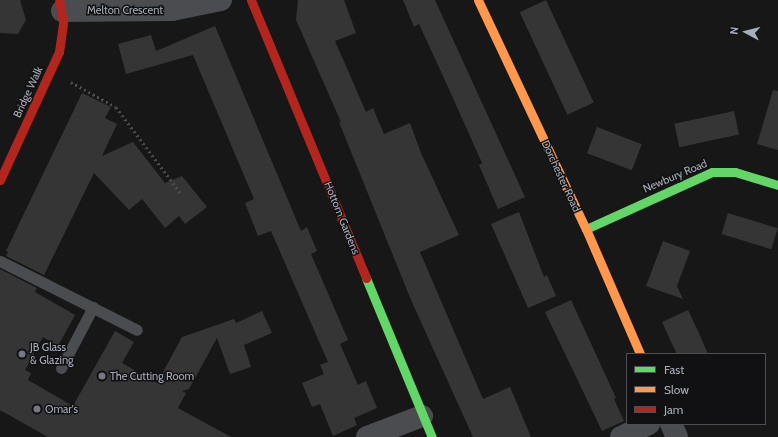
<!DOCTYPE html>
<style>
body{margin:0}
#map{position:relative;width:778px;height:437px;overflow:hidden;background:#171717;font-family:Cabin,sans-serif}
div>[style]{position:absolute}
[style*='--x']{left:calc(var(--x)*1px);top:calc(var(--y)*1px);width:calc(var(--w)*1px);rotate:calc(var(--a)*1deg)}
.building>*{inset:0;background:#353536;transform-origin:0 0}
.path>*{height:2.5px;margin-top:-1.25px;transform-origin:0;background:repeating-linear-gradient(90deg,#4d4e52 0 2px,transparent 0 5px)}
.lane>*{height:11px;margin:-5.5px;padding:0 5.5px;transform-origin:5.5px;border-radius:5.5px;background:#4b4c50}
.street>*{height:22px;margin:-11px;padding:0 11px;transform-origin:11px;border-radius:11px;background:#4b4c50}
.fast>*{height:9px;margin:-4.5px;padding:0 4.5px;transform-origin:4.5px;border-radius:4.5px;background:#63d668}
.slow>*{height:9px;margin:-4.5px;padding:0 4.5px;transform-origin:4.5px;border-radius:4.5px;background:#ff974d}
.jam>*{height:9px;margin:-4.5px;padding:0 4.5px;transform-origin:4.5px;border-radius:4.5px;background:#b3261e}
.dots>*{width:11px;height:11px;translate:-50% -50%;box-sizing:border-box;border:2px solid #111113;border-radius:50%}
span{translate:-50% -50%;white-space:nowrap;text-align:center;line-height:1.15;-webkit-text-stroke:3px #111113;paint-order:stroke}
.street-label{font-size:11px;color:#a8adb8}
.poi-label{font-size:11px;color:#a8adb8}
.left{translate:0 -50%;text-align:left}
.legend{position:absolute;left:626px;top:353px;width:140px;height:72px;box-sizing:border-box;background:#111113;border:1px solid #4d4f55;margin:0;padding:5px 7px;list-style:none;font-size:12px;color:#a8adb8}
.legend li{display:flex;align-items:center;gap:8px;height:20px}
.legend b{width:20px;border:1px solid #4d4f55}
.north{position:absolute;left:726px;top:12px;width:40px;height:40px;-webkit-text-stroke:3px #111113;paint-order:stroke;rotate:277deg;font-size:11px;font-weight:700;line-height:16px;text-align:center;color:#a8adb8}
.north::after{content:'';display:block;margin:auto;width:14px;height:18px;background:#a8adb8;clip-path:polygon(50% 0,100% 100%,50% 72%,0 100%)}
</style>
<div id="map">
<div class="building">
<div style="clip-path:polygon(0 0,20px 0,26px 20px,18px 34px,0 33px)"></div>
<div style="clip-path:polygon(298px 0,344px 0,356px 33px,335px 41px,366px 112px,373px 108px,384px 134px,410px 123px,421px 153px,459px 235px,420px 252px,483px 399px,510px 387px,531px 437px,473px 437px,411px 300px,339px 122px,341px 122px,296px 20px)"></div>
<div style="clip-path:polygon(403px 0,435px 0,525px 197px,498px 209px,479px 165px,482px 163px,448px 87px,419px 24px,414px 27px)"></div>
<div style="left:546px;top:0;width:113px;height:29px;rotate:65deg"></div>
<div style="clip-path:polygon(215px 26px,301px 231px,307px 227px,317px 251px,311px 254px,348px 340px,340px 344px,358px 385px,366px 381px,377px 408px,354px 418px,357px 425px,333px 436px,320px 404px,312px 407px,302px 383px,324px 374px,320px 365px,328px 362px,271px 231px,258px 236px,245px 203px,254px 199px,193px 55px,126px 74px,118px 44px,151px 35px,156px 51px)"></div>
<div style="clip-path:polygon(773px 90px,778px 91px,778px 150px,757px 144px)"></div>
<div style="clip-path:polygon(82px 93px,111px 107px,105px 118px,117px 124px,102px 156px,133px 142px,165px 183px,182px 176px,207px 207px,185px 224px,179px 216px,165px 228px,142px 199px,129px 210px,94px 173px,44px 275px,6px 256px,8px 252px,6px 251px)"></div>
<div style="left:734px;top:111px;width:24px;height:61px;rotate:78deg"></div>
<div style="left:597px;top:127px;width:48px;height:28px;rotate:21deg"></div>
<div style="clip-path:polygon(519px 212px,544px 277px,547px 275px,556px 296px,528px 308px,491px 224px)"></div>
<div style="left:728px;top:213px;width:52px;height:22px;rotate:17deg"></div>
<div style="clip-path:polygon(663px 241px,690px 251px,677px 286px,683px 299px,646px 286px)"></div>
<div style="clip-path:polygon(0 269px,37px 288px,35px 292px,75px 315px,58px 346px,43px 337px,25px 370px,31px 373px,28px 380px,73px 406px,115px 331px,134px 342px,122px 363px,157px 383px,182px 337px,234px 319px,236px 323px,262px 311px,272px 333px,244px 345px,251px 367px,230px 374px,217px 338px,189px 389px,182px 391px,186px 393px,178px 408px,231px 437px,48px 437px,0 410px)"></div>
<div style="clip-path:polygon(571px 300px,616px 398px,614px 399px,624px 421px,602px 431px,545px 312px)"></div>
<div style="clip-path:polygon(688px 310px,698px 331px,708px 354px,677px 354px,672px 344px,662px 322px)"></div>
</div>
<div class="path">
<div style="--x:71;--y:82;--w:51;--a:29.1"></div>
<div style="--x:116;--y:107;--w:110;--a:53.1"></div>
</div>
<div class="lane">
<div style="--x:0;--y:261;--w:153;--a:26.7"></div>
<div style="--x:61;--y:368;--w:69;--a:-62.3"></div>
</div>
<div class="street">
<div style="--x:62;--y:11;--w:110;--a:-0.5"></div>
<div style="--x:172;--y:10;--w:50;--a:-11.5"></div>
<div style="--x:671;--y:424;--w:14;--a:65"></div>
<div style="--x:367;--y:437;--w:59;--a:-20.9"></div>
<div style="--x:621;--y:437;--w:31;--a:-25"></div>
</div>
<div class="fast">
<div style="--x:586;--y:229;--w:138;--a:-24.3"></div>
<div style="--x:712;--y:172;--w:23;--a:0"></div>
<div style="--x:735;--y:172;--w:45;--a:16.8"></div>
<div style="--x:366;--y:278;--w:172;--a:67.5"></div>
</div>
<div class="slow">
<div style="--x:478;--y:0;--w:253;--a:64.8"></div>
<div style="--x:586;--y:229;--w:136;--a:66.6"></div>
</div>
<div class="jam">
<div style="--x:251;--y:0;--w:301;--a:67.5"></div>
<div style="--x:0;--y:180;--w:141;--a:-65.3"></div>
<div style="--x:59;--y:52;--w:30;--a:-82"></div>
<div style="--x:63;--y:22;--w:22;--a:-100"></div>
</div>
<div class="dots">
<div style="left:22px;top:354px;background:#757880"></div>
<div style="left:102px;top:376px;background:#757880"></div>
<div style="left:37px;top:409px;background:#757880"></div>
</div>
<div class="street-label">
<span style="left:125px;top:10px">Melton Crescent</span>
<span style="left:28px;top:92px;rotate:-65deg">Bridge Walk</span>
<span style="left:561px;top:176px;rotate:65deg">Dorchester Road</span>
<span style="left:675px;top:176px;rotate:-23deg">Newbury Road</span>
<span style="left:342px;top:218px;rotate:68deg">Hottom Gardens</span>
</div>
<div class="poi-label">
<span class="left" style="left:30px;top:354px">JB Glass<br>&amp; Glazing</span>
<span class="left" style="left:110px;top:376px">The Cutting Room</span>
<span class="left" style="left:45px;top:409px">Omar's</span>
</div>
<ul class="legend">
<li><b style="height:5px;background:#63d668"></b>Fast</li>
<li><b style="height:5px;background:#ff974d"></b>Slow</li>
<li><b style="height:5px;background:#b3261e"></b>Jam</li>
</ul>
<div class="north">N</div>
</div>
